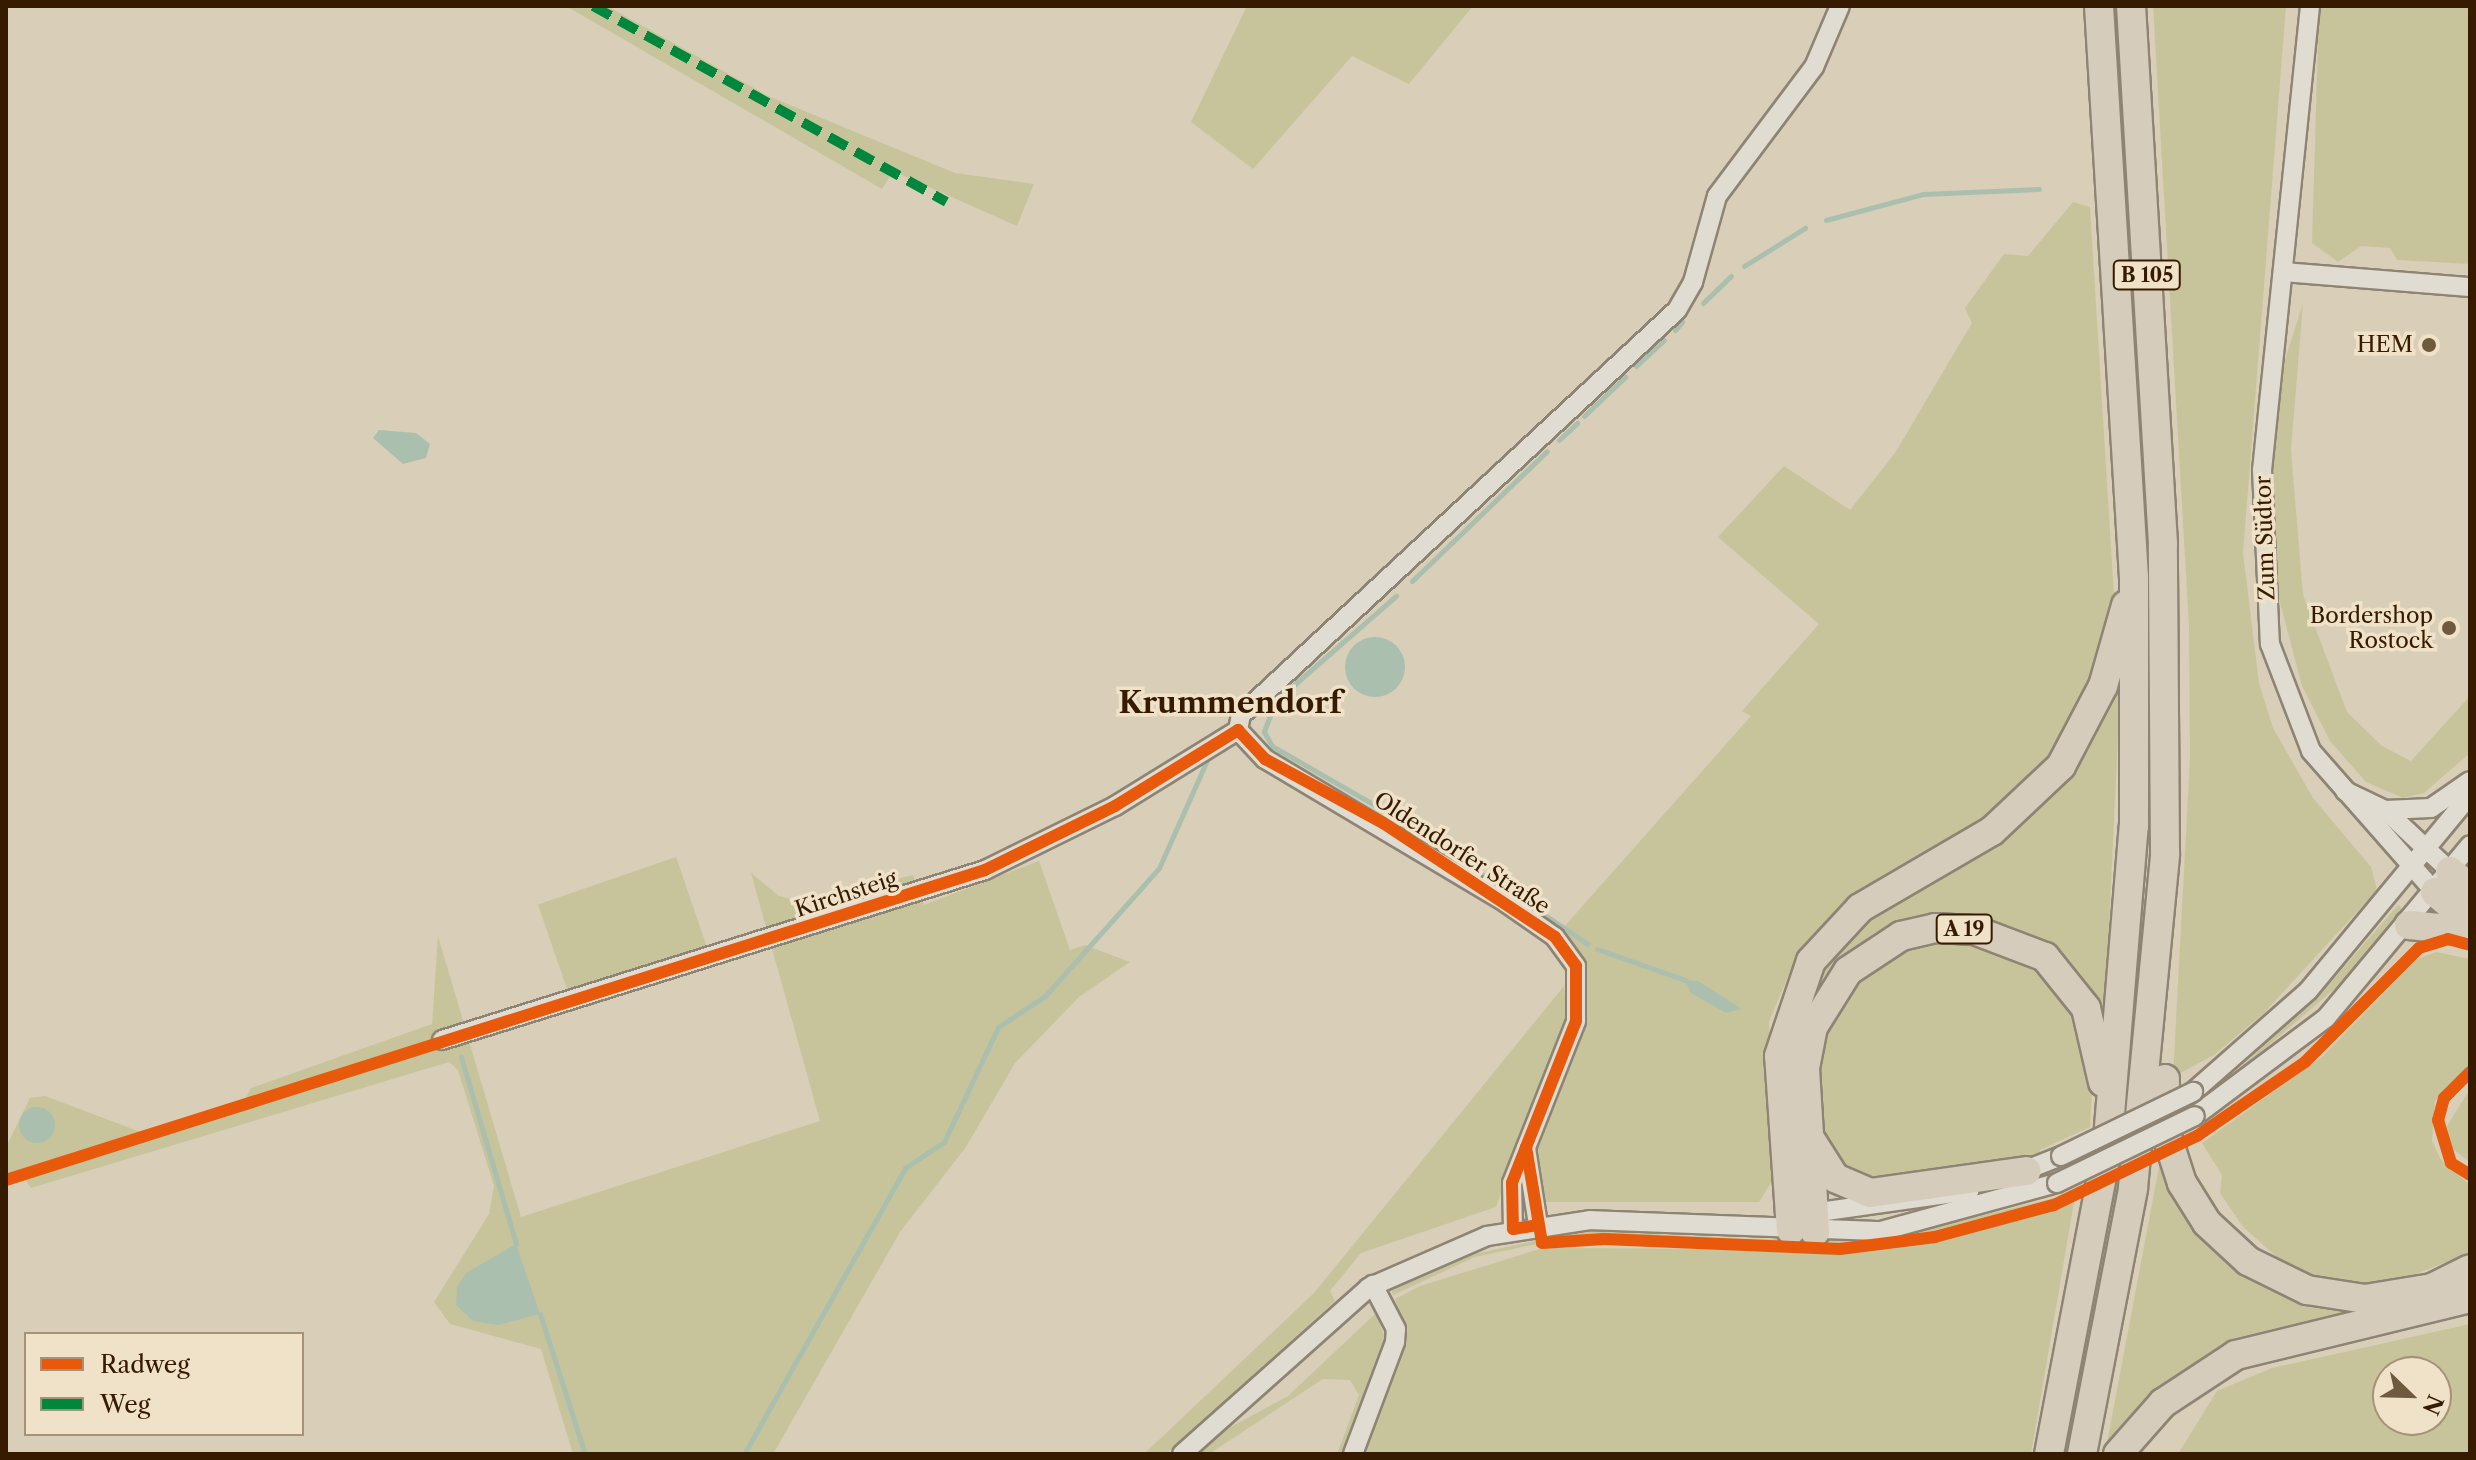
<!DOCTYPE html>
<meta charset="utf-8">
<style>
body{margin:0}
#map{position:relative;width:2476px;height:1460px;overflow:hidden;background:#d9ceb8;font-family:"Libre Caslon Text",serif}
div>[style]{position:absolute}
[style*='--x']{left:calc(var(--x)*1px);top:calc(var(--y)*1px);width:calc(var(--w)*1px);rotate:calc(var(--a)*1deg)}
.green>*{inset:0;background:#c7c49c;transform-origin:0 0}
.water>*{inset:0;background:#abbfae}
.round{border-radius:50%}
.stream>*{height:5px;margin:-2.5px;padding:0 2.5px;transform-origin:2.5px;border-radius:2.5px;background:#abbfae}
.roads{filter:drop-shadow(2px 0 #8e8474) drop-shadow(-2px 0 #8e8474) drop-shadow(0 2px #8e8474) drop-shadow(0 -2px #8e8474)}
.minor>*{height:18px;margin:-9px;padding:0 9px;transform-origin:9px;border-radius:9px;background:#e1dcd1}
.highway>*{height:28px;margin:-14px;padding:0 14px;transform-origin:14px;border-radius:14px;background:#d6ccbc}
.bridges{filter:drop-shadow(2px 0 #8e8474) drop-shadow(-2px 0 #8e8474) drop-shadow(0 2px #8e8474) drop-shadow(0 -2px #8e8474)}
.minor-bridge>*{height:18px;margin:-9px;padding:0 9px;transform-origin:9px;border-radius:9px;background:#e1dcd1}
.quiet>*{height:10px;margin-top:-5px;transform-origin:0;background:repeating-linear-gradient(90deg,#00873e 0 20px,transparent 0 30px)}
.cycleway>*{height:12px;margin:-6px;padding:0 6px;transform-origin:6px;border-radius:6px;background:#e8590c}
.dots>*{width:22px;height:22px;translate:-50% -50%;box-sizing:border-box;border:4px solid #efe2c8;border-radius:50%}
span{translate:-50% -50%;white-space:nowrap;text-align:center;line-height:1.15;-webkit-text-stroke:7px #efe2c8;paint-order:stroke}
.shield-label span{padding:2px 6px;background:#efe2c8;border:2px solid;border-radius:6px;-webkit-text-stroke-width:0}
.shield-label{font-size:20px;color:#361b00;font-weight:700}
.poi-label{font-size:22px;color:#361b00}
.right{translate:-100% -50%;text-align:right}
.street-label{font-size:22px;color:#361b00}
.district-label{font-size:30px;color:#361b00;font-weight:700}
.frame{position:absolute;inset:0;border:8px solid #361b00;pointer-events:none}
.legend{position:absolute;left:24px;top:1332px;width:280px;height:104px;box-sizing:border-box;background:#efe2c8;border:2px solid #a59278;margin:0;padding:10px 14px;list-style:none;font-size:24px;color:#361b00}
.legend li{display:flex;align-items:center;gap:16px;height:40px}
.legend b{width:40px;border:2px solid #a59278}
.north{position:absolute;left:2372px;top:1356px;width:80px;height:80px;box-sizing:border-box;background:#efe2c8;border:2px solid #a59278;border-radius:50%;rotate:113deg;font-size:22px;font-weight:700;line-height:32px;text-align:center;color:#361b00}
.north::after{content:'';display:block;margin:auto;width:28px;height:36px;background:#6f5a40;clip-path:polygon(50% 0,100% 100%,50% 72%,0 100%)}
</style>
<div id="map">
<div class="green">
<div style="clip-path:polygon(566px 6px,607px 6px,768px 96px,955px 173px,1034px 184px,1017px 226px,893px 171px,882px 189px)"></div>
<div style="clip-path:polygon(1247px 6px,1473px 6px,1409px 84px,1352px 56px,1253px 169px,1191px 122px)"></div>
<div style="clip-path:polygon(2153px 6px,2286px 6px,2243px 553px,2259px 683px,2273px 728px,2313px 798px,2371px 867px,2377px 890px,2263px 1014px,2214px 1055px,2173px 1077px,2190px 759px,2189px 626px)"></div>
<div style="clip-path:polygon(2319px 6px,2470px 6px,2470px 264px,2397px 260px,2390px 248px,2361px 246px,2338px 262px,2312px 243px)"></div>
<div style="clip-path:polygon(2073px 202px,2090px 207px,2114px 596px,2111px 633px,2072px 738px,1984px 826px,1870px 886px,1791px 969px,1769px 1022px,1772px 1181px,1759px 1202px,1536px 1202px,1526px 1148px,1581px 990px,1555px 937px,1751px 716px,1742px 711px,1819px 624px,1718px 537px,1784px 466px,1850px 510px,1895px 453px,1972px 323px,1965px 308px,2004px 254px,2028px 256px)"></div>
<div style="clip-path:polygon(2303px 303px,2291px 450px,2303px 595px,2347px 712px,2382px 746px,2411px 761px,2470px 696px,2470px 753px,2424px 793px,2403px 798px,2366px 782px,2330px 741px,2302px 686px,2277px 591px,2271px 493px,2284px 363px)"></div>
<div style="clip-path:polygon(2121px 671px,2105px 1012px,2080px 973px,2050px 946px,1983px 917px,1909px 919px,1874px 933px,1800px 998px,1846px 929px,2038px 807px,2073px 770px)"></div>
<div style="left:676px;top:857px;width:107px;height:146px;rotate:71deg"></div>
<div style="clip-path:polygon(1039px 861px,1070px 950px,1085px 945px,1130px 962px,1079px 997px,1015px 1063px,966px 1147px,900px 1232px,773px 1454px,573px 1454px,541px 1349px,450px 1324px,434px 1302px,489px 1214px,494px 1186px,458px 1070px,449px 1062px,31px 1188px,22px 1175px,6px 1180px,6px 1147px,30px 1098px,45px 1096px,146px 1134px,245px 1100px,251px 1088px,432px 1024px,438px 936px,521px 1217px,820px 1121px,751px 873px,779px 896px,803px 902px,913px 875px,924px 905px)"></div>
<div style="clip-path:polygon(2398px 905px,2403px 909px,2340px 984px,2196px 1108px,2322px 992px)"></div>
<div style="clip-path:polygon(1953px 937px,2029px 960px,2081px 1017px,2093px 1074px,2090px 1127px,2040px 1150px,2039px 1158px,1897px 1186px,1846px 1175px,1816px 1126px,1816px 1052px,1852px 980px,1913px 944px)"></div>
<div style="clip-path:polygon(2436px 952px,2470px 959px,2470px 1064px,2435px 1101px,2432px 1141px,2441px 1160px,2470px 1185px,2470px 1253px,2392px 1283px,2336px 1283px,2285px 1264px,2243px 1227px,2220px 1193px,2222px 1175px,2202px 1143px,2323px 1056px,2417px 959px)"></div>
<div style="clip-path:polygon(1564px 986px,1567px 1016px,1496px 1207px,1361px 1253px,1330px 1291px,1335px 1301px,1166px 1454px,1144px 1454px,1314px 1293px)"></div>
<div style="clip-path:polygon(2470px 1089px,2470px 1162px,2450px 1147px,2447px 1126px)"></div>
<div style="clip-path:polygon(2167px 1163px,2217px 1243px,2374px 1307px,2252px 1338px,2106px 1448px,2159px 1167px)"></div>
<div style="clip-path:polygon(2055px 1198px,2054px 1210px,2074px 1202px,2031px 1454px,1358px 1454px,1403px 1329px,1395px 1299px,1420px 1286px,1543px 1248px,1769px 1249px,1604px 1239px,1542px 1243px,1475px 1257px,1393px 1295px,1391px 1289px,1447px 1260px,1584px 1230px,1746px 1240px,1898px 1236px)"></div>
<div style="clip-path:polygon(1376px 1313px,1387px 1344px,1347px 1454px,1337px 1454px,1359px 1395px,1350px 1380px,1323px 1379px,1209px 1454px,1198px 1454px,1225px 1430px,1288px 1396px)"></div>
<div style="clip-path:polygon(evenodd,2470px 1324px,2470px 1454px,2178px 1454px,2217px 1391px,2272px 1368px,2470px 1324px,2388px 1372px,2436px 1372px,2436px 1420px,2388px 1420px,2388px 1372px)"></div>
</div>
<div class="water">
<div style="clip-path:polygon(379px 430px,416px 433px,430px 444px,426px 458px,403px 464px,373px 438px)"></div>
<div class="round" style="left:1345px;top:637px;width:60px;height:60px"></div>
<div style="clip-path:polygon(1685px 980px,1698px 981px,1742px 1009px,1726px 1013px,1691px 993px)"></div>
<div class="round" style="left:19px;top:1107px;width:36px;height:36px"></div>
<div style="clip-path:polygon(516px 1244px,540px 1314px,498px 1325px,473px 1321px,456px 1305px,457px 1287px,466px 1273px)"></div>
</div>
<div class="stream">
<div style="--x:1826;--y:220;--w:100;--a:-15"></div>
<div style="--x:1923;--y:194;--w:116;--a:-2.5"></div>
<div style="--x:1744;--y:266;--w:72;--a:-31.9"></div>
<div style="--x:1703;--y:303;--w:39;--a:-44"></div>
<div style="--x:1675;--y:330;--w:11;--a:-49"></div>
<div style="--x:1636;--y:366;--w:38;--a:-43"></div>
<div style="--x:1584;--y:416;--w:57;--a:-43.6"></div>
<div style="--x:1559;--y:440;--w:25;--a:-43"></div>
<div style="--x:1412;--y:581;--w:187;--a:-43.9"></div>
<div style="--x:1287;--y:691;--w:145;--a:-41.1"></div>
<div style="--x:1276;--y:700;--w:34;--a:111"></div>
<div style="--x:1264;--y:732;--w:16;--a:60"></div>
<div style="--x:1272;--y:746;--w:174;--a:29.9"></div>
<div style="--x:1449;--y:852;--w:64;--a:33.4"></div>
<div style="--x:1518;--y:897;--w:84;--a:33.9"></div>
<div style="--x:1597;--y:949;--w:93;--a:19.4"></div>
<div style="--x:461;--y:1057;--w:195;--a:73.6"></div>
<div style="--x:540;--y:1314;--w:147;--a:72.2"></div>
<div style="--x:744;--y:1454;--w:328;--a:-60.6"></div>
<div style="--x:905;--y:1168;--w:47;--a:-33.7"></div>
<div style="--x:944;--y:1142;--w:127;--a:-64.8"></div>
<div style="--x:998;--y:1027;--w:56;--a:-33.4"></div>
<div style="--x:1045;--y:996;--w:171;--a:-48.3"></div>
<div style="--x:1159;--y:868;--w:118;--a:-66"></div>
</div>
<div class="roads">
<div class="minor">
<div style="--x:2310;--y:6;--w:466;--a:95.9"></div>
<div style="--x:2262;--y:470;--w:174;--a:87.4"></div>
<div style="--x:2270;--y:644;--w:115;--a:69"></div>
<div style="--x:2311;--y:751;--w:188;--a:48.7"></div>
<div style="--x:2283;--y:272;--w:188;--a:4.6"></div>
<div style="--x:2345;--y:791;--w:44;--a:25.4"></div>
<div style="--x:2385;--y:810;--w:89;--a:43.2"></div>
<div style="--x:2385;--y:810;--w:46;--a:-2.5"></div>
<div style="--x:2431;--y:808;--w:47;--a:-34.7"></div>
<div style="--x:442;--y:1040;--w:569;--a:-17.38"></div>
<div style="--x:985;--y:870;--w:145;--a:-26.2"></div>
<div style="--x:1115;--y:806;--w:145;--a:-31.7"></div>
<div style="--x:2193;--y:1092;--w:153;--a:-41.3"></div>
<div style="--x:2308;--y:991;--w:254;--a:-50.4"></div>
<div style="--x:2195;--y:1116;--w:164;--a:-36.8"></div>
<div style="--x:2326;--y:1018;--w:225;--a:-50.2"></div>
<div style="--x:1526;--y:1148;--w:78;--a:81.1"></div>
<div style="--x:2016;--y:1174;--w:48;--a:-21.8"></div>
<div style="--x:1805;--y:1214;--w:166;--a:-8"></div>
<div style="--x:1513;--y:1229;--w:46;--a:-91.2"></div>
<div style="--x:1512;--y:1183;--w:174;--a:-68.4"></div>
<div style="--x:1576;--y:1021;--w:55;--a:-90"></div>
<div style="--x:1576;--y:966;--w:36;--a:-126"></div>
<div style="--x:1555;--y:937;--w:61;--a:-145"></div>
<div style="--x:1505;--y:902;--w:279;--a:-149.2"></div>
<div style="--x:1265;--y:759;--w:40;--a:-133"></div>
<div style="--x:1238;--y:730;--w:15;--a:-79"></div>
<div style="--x:1241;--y:715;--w:595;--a:-42.89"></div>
<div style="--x:1677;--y:310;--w:32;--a:-60"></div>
<div style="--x:1693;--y:282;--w:89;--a:-74.4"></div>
<div style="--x:1717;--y:196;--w:161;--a:-53.1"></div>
<div style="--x:1814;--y:67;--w:66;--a:-66.9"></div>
<div style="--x:1182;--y:1454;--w:249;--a:-41.7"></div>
<div style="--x:1368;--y:1288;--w:130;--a:-23.6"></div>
<div style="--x:1487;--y:1236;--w:104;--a:-8.8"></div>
<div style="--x:1590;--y:1220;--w:291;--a:2.2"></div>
<div style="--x:1881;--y:1231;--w:182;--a:-15.3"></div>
<div style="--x:1353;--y:1454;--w:120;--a:-69.4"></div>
<div style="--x:1395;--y:1342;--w:13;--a:-86"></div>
<div style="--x:1396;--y:1329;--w:50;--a:-117.6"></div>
</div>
<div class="highway">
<div style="--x:2450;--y:871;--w:26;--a:40"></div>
<div style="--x:2435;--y:892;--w:46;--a:40.6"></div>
<div style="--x:2409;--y:925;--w:61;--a:5.6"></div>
<div style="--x:2165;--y:1079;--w:48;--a:91.2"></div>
<div style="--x:2164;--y:1127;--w:59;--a:72.2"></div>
<div style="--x:2182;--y:1183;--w:47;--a:58"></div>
<div style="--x:2207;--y:1223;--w:56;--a:42.8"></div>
<div style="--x:2248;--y:1261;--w:66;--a:26.2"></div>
<div style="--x:2307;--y:1290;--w:59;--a:8.8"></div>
<div style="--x:2365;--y:1299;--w:68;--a:-9.3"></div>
<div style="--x:2432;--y:1288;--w:42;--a:-26.6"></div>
<div style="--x:1811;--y:1140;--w:45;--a:57.7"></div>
<div style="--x:1835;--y:1178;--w:38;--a:23"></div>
<div style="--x:1870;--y:1193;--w:158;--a:-8"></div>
<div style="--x:1791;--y:1230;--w:174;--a:-93.9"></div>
<div style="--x:1779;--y:1056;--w:100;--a:-71.4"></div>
<div style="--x:1811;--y:961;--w:72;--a:-47.2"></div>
<div style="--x:1860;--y:908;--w:153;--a:-30.3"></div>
<div style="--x:1992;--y:831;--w:95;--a:-43.3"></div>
<div style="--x:2061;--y:766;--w:90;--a:-62.3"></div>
<div style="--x:2103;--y:686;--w:84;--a:-74.1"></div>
<div style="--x:1815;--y:1232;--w:164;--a:-93.5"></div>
<div style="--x:1805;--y:1068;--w:42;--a:-79"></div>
<div style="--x:1813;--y:1027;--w:66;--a:-58"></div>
<div style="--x:1848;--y:971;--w:64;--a:-33.4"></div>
<div style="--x:1901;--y:936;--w:35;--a:-13"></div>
<div style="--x:1935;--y:928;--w:39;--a:3"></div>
<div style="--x:1974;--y:930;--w:76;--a:20.8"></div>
<div style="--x:2045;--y:957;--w:65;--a:51.2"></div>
<div style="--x:2086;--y:1008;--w:76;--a:77.1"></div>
<div style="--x:2049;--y:1454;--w:309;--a:-79.2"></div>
<div style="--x:2107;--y:1151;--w:326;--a:-85.3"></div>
<div style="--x:2134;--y:826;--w:248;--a:-90"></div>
<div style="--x:2134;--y:578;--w:573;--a:-93.5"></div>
<div style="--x:2082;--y:1454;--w:271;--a:-79.1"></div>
<div style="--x:2133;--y:1188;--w:336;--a:-84.5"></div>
<div style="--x:2165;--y:854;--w:310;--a:-90.4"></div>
<div style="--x:2163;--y:544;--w:539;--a:-93.4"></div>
<div style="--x:2118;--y:1454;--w:68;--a:-48.6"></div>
<div style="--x:2163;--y:1403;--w:87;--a:-33.3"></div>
<div style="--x:2236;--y:1355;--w:241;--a:-13.7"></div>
</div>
</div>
<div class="bridges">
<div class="minor-bridge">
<div style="--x:2061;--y:1156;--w:147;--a:-25.9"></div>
<div style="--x:2057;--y:1183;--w:153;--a:-25.9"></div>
</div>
</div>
<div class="quiet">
<div style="--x:593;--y:6;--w:404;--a:29"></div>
</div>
<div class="cycleway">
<div style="--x:2470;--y:1072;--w:37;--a:135"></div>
<div style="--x:2444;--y:1098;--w:23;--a:105"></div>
<div style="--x:2438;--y:1120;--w:45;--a:73.2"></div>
<div style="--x:2451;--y:1163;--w:22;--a:32"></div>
<div style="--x:1526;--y:1147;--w:97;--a:80.5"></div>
<div style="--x:1542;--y:1243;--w:62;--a:-3.7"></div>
<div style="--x:1604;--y:1239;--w:236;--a:2.4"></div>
<div style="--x:1840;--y:1249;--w:96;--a:-7.2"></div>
<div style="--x:1935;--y:1237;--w:123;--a:-15.1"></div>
<div style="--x:2054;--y:1205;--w:159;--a:-25.8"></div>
<div style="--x:2197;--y:1136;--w:131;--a:-34.4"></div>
<div style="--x:2305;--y:1062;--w:161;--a:-45"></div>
<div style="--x:2419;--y:948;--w:30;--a:-17"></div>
<div style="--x:2448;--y:939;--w:23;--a:15"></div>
<div style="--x:6;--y:1180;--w:1027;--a:-17.57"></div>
<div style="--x:985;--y:870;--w:145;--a:-26.2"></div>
<div style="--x:1115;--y:806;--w:145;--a:-31.7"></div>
<div style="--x:1238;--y:730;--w:40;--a:47"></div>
<div style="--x:1265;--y:759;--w:134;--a:28.5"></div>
<div style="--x:1383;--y:823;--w:206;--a:33.5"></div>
<div style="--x:1555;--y:937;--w:36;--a:54"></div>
<div style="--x:1576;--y:966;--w:55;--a:90"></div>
<div style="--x:1576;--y:1021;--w:174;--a:111.6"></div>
<div style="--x:1512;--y:1183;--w:46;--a:88.8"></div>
<div style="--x:1513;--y:1229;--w:25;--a:-9"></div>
</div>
<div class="dots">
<div style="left:2429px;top:345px;background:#6f5a40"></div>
<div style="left:2449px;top:628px;background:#6f5a40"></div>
</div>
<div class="shield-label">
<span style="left:2147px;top:275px">B 105</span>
<span style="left:1964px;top:929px">A 19</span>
</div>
<div class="poi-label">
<span class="right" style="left:2413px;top:345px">HEM</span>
<span class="right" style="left:2433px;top:628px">Bordershop<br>Rostock</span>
</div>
<div class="street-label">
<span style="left:2265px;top:538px;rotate:-92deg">Zum Südtor</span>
<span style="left:1462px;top:853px;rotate:33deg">Oldendorfer Straße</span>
<span style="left:846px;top:894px;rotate:-18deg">Kirchsteig</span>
</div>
<div class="district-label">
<span style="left:1230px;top:703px">Krummendorf</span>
</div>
<div class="frame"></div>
<ul class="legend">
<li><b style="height:10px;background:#e8590c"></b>Radweg</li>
<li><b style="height:10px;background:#00873e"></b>Weg</li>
</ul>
<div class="north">N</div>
</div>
